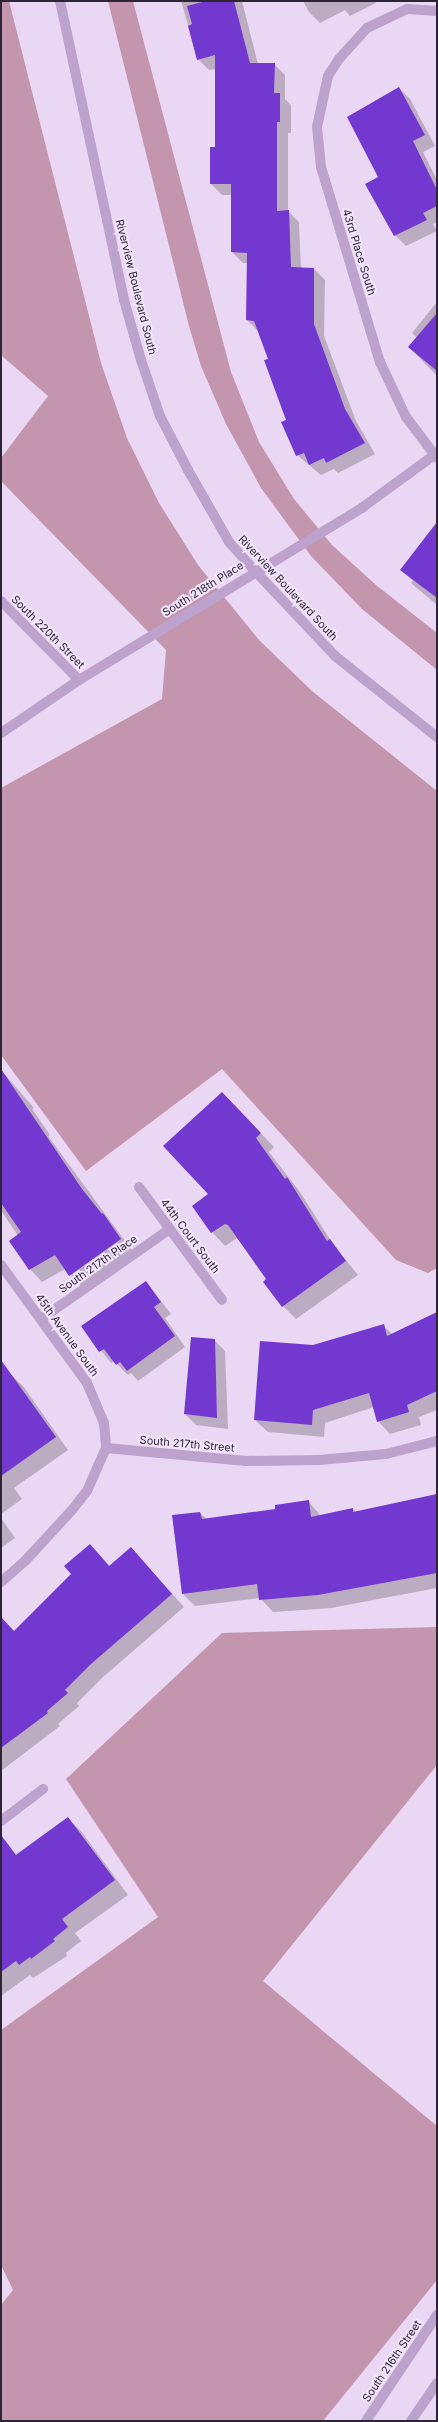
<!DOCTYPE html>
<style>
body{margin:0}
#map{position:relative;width:438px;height:2422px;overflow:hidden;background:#ead7f3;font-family:Inter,sans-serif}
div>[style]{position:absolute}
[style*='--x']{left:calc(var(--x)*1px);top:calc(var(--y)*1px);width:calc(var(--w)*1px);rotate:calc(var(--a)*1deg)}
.green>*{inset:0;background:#c396ae}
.shadow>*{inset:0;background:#0003}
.building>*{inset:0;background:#7338d0}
.minor>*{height:10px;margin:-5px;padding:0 5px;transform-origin:5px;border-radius:5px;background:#bca2cc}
.tertiary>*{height:10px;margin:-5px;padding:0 5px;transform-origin:5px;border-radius:5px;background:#bca2cc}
span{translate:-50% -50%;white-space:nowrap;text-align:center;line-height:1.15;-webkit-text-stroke:4px #f4e4fb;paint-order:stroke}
.street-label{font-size:11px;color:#2d2536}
.frame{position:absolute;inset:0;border:2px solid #2d2536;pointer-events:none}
</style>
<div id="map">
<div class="green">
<div style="clip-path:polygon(1px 1px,9px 1px,101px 363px,127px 438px,159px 503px,198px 565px,259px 640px,312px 691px,437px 791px,437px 1268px,428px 1273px,396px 1260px,222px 1069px,86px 1171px,1px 1055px,1px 788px,162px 699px,166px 650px,1px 481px,1px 458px,48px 396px,1px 355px)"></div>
<div style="clip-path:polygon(108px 1px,133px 1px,231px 372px,259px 442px,294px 499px,332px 545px,376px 585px,437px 633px,437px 670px,362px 609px,311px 556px,261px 488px,226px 424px,201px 366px,189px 326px)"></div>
<div style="clip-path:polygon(437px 1627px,437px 1765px,263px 1981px,437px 2126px,437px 2280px,323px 2421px,1px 2421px,1px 2305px,13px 2290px,1px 2265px,1px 2030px,158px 1917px,66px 1779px,222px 1633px)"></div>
</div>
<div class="shadow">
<div style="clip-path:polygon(181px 1px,242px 1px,258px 64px,274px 64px,285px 75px,285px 99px,291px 105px,291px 133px,288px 133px,288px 211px,299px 222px,301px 269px,314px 269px,325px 280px,324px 336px,356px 421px,375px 454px,338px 473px,334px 469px,321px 475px,297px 455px,270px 360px,258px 331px,247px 320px,248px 263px,243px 263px,232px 252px,232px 195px,222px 195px,211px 184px,216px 148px,216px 69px,209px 70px,198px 59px)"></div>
<div style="clip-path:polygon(303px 1px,375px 1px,376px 3px,350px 16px,345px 10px,320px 23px,309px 12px)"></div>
<div style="clip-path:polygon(399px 88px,410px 99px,435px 146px,423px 152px,437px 180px,437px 222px,433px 224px,437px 231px,406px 246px,395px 235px,379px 177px)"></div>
<div style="clip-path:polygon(437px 302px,437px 376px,409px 347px,417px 338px,412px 333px)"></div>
<div style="clip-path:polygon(437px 545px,437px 605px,411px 583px,413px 581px,401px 570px)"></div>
<div style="clip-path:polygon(1px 1070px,34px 1108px,32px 1109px,50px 1135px,48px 1136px,133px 1252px,83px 1288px,65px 1269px,42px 1282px,30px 1269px,18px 1236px,1px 1210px)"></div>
<div style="clip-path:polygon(236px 1107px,274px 1147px,269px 1152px,300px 1192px,333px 1244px,358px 1275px,296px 1319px,283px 1306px,268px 1279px,237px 1238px,225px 1246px,212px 1232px,193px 1206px,209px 1195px)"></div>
<div style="clip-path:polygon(146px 1282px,171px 1314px,165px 1318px,185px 1347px,138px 1381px,131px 1373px,128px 1375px,114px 1361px,111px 1363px,82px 1326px)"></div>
<div style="clip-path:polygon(437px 1313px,437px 1410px,419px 1417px,421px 1425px,390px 1434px,378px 1421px,374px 1407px,325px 1423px,324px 1437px,268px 1432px,255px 1420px,313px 1346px,384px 1326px,392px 1334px)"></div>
<div style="clip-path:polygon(214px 1340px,225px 1351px,228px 1429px,196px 1425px,185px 1414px)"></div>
<div style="clip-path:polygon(10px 1374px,23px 1386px,68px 1450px,14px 1488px,22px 1499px,1px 1514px,1px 1381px)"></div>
<div style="clip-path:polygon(437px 1494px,437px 1588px,331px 1608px,273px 1612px,260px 1598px,195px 1606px,183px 1594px,200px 1513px,207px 1519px,276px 1510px,308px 1501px,321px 1516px,352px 1509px,356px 1512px)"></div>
<div style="clip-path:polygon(1px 1518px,15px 1538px,1px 1548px)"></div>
<div style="clip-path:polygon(90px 1545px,110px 1566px,131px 1548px,184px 1607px,103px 1677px,77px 1703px,79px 1706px,58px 1724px,60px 1726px,1px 1771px,1px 1631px,14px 1632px,72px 1574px)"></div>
<div style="clip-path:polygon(67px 1818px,81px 1831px,128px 1895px,75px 1933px,81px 1941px,66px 1953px,67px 1956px,33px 1978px,30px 1975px,1px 1996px,1px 1865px)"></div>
</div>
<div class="building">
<div style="clip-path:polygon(206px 1px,234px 1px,250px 63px,275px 63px,274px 93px,280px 93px,280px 122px,277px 122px,277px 211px,289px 210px,291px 267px,314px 268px,314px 324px,345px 409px,365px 443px,326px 463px,324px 458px,309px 465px,304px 453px,296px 456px,281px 422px,286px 420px,264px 360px,268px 359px,254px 321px,246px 320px,247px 253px,231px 252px,231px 184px,210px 184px,210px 147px,215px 147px,215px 55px,197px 60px,188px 26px,192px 24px,187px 6px)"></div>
<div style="clip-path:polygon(399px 87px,425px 135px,413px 141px,437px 190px,437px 206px,423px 213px,427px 220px,394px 236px,365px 184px,378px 177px,347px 117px)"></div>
<div style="clip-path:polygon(437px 313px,437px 371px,408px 347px)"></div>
<div style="clip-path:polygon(437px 522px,437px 598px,400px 570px)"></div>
<div style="clip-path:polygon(1px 1069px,82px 1189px,102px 1214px,103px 1213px,121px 1239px,69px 1276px,55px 1255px,29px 1270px,9px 1241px,21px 1232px,1px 1203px)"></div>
<div style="clip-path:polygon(222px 1092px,261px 1133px,256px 1138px,285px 1179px,287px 1177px,327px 1241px,330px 1239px,346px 1261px,282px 1307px,263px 1282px,266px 1279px,228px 1225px,225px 1224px,211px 1233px,192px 1206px,208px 1194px,163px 1146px)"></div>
<div style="clip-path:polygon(146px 1281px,161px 1302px,154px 1307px,175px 1336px,127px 1371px,120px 1362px,116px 1365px,104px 1349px,99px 1352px,81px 1326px)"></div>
<div style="clip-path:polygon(437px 1312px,437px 1391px,407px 1405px,409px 1412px,377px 1422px,369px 1393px,313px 1410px,312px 1425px,254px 1420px,260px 1341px,313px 1345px,384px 1324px,387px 1336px)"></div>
<div style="clip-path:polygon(191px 1337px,215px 1339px,217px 1418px,184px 1414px)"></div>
<div style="clip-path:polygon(1px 1360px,56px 1437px,1px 1476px)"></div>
<div style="clip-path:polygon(437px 1494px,437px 1573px,318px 1595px,259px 1600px,257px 1584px,182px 1594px,172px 1515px,200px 1512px,202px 1519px,275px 1509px,275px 1505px,309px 1500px,311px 1517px,353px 1508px,353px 1512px)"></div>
<div style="clip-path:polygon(90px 1544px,109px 1566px,131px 1547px,172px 1594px,91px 1664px,65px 1690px,68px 1693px,47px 1711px,48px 1713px,1px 1748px,1px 1617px,14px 1631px,71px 1574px,64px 1566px)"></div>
<div style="clip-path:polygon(68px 1817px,115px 1880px,62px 1919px,68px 1927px,53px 1939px,55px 1941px,31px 1959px,30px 1957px,19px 1965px,16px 1961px,1px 1972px,1px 1835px,16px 1855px)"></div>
</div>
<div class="minor">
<div style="--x:437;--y:11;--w:30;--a:-176"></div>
<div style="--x:407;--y:9;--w:44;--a:154.6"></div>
<div style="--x:367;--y:28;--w:42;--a:132.1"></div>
<div style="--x:339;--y:59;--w:20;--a:123"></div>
<div style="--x:328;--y:76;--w:52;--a:102.2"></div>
<div style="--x:317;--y:127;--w:40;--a:84.3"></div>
<div style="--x:321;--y:167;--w:204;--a:73.2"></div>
<div style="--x:380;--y:362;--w:61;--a:64.7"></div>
<div style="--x:406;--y:417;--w:51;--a:52.9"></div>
<div style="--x:1;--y:601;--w:111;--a:45.4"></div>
<div style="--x:1;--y:733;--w:94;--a:-34.2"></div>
<div style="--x:79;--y:680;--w:333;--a:-31.3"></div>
<div style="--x:363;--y:507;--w:92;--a:-36.1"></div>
<div style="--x:139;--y:1187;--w:140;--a:53.7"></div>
<div style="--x:1;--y:1265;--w:146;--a:53.9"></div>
<div style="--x:87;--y:1383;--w:43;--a:67"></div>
<div style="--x:104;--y:1423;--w:25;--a:85"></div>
<div style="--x:41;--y:1319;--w:157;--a:-34.9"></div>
<div style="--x:1;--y:1582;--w:33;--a:-41"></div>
<div style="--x:26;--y:1560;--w:68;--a:-47.4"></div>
<div style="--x:72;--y:1510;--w:24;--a:-52"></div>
<div style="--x:87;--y:1491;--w:47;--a:-66.2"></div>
<div style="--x:106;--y:1448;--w:141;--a:5.3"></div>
<div style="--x:246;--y:1461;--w:73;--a:-0.8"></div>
<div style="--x:319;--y:1460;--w:67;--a:-5.1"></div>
<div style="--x:386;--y:1454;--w:53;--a:-14.3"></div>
<div style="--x:1;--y:1821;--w:53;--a:-37.3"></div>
</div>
<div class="tertiary">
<div style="--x:60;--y:1;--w:306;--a:77.9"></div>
<div style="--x:124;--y:300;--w:62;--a:74.2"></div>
<div style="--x:141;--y:360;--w:59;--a:71.3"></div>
<div style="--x:160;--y:416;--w:61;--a:62.6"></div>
<div style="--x:188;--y:470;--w:83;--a:60.3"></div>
<div style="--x:229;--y:542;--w:39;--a:48"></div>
<div style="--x:255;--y:571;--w:117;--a:46.7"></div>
<div style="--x:335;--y:656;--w:130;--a:38.5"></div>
<div style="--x:366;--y:2421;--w:128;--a:-56.2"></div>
<div style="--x:411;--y:2421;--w:46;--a:-55.6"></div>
</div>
<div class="street-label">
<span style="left:359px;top:252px;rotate:73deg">43rd Place South</span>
<span style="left:136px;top:287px;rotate:76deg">Riverview Boulevard South</span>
<span style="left:288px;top:588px;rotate:47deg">Riverview Boulevard South</span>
<span style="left:203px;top:589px;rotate:-32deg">South 218th Place</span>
<span style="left:48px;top:632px;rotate:45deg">South 220th Street</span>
<span style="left:190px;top:1236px;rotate:53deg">44th Court South</span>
<span style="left:98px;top:1264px;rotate:-35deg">South 217th Place</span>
<span style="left:67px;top:1335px;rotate:54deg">45th Avenue South</span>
<span style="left:187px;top:1444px;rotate:5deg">South 217th Street</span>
<span style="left:392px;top:2361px;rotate:-56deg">South 216th Street</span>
</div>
<div class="frame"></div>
</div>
